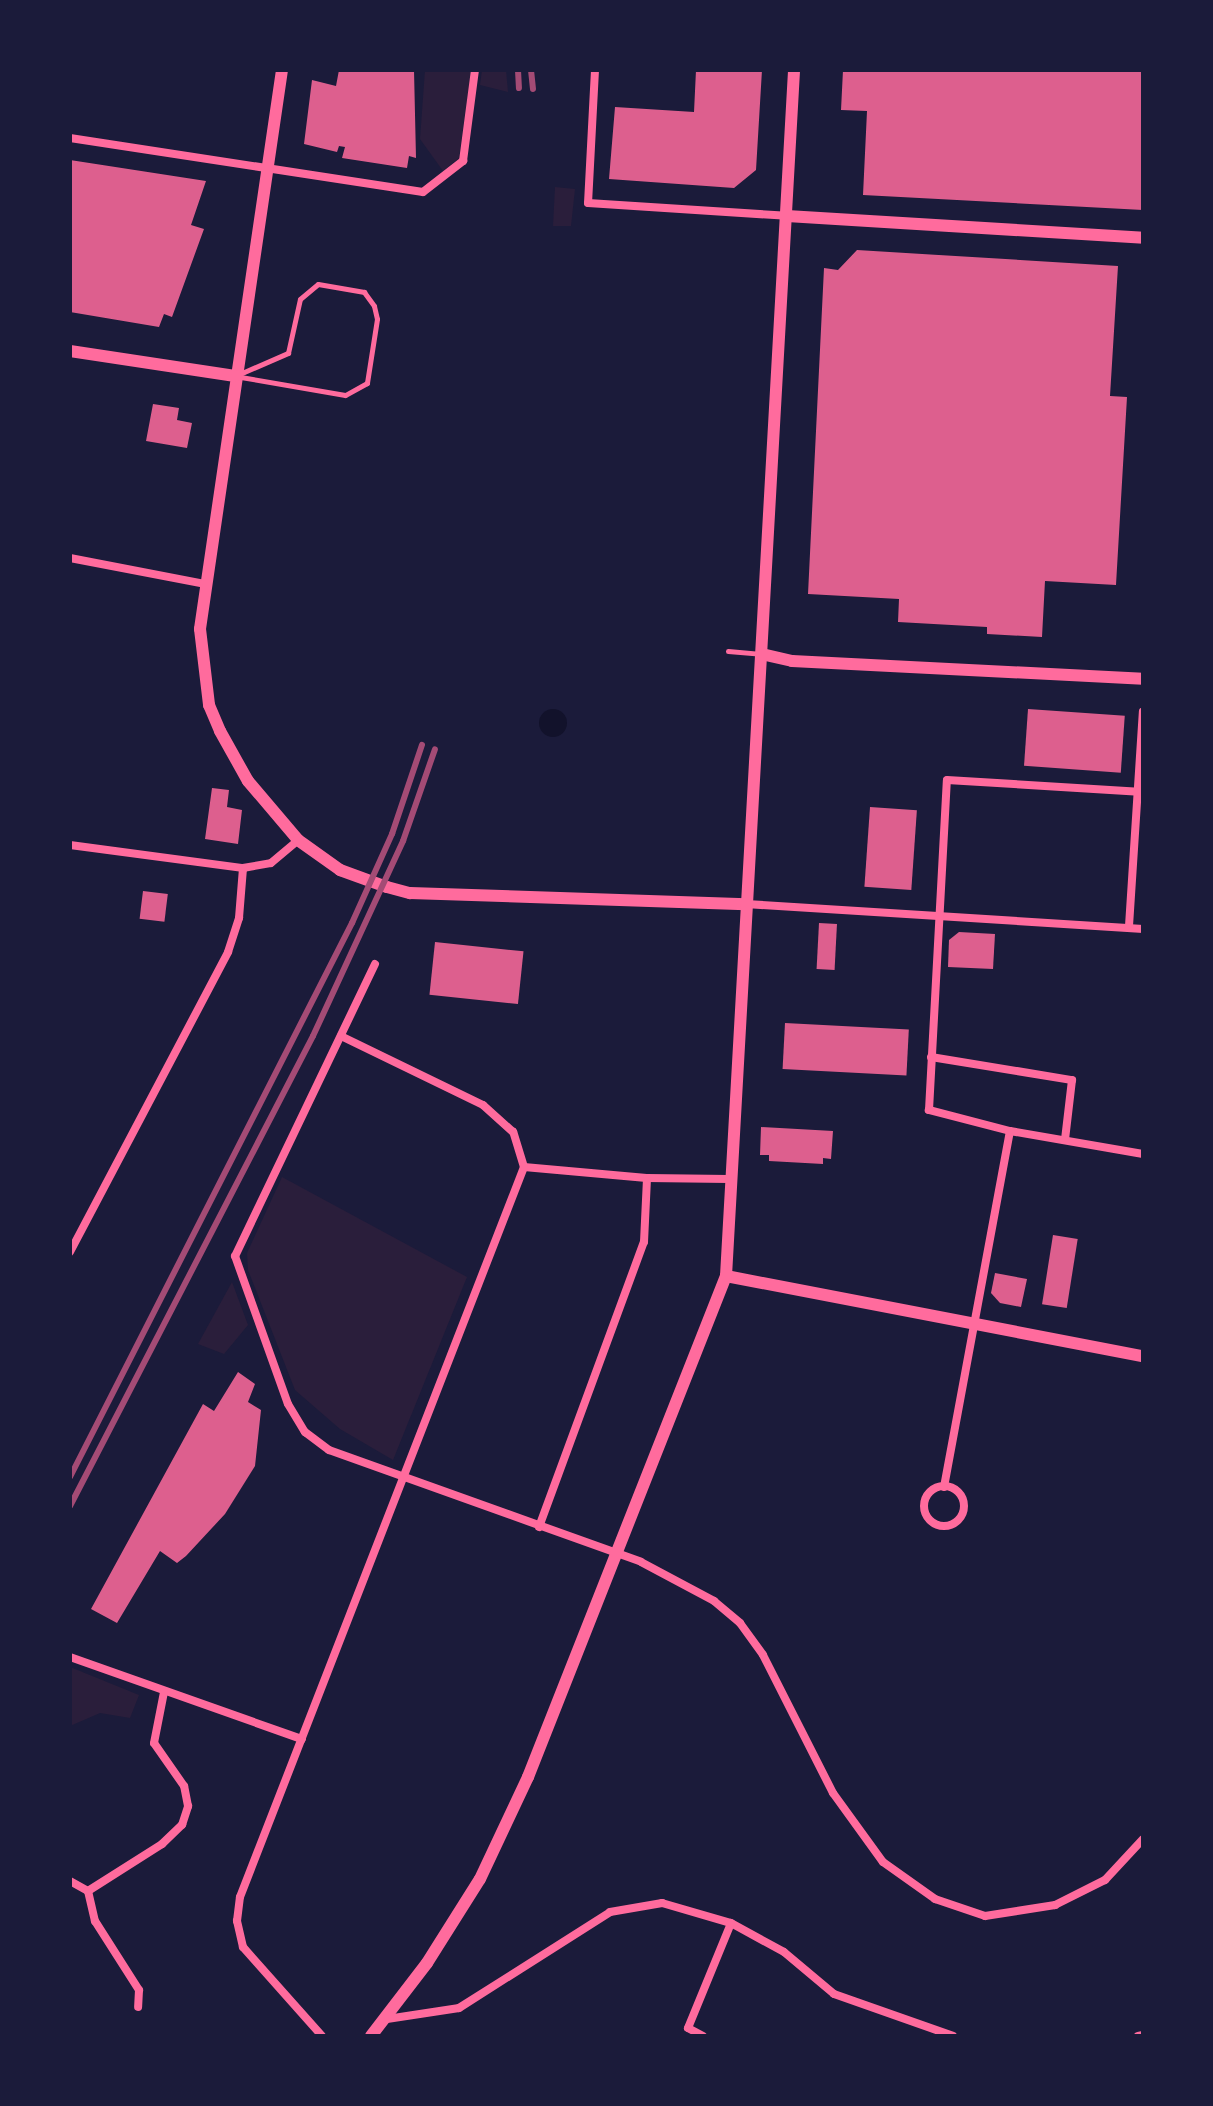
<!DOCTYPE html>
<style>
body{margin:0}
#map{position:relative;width:1213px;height:2106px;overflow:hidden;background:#1b1b3a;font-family:Ubuntu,sans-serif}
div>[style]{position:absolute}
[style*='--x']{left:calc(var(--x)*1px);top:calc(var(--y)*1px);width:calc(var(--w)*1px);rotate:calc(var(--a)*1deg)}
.green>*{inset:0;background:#2a1e3b}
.water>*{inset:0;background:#12122b}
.round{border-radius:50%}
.building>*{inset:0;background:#dd5f8e;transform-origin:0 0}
.service>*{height:5px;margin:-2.5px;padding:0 2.5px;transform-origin:2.5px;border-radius:2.5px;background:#ff6b9d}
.minor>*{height:8px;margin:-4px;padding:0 4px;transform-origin:4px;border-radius:4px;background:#ff6b9d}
.minor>.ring{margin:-4px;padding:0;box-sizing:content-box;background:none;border:8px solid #ff6b9d;border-radius:50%}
.tertiary>*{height:12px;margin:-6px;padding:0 6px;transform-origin:6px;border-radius:6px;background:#ff6b9d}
.rail>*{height:6px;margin:-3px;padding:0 3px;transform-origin:3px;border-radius:3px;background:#a44b75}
span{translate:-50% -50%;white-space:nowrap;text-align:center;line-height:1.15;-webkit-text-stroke:8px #1b1b3a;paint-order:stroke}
.frame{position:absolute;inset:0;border:72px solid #1b1b3a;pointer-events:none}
</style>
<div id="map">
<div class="green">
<div style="clip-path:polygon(425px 70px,471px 70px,459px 158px,443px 171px,420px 139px)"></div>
<div style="clip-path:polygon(482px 70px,506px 70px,508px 92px,480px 85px)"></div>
<div style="clip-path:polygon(555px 187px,575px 189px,571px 226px,553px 226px)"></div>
<div style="clip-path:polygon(282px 1177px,467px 1277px,393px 1460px,340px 1429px,295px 1390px,248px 1270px,247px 1253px)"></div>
<div style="clip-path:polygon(232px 1282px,248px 1325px,224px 1354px,198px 1344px)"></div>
<div style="clip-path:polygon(70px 1667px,139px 1695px,130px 1718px,100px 1713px,70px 1726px)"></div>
</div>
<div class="water">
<div class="round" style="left:539px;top:709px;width:28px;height:28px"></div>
</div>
<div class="building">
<div style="clip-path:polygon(339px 70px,414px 70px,416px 158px,409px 156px,407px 168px,342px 158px,345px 147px,339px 146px,337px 152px,304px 144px,312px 80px,336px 86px)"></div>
<div style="clip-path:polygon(696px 70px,762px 70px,756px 170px,734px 188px,609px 179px,615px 107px,694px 112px)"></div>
<div style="clip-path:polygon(843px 70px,1143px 70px,1143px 210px,863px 195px,867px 111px,841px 110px)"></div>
<div style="clip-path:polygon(70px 160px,206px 181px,191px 225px,204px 229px,172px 317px,164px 314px,159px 327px,70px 312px)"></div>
<div style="clip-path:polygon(857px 250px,1118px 266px,1110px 396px,1127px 397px,1116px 585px,1045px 581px,1042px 637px,987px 634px,987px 627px,898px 622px,899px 599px,808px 594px,824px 268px,838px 270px)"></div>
<div style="clip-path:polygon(153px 404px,179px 408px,177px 420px,192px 423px,187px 448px,146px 441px)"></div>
<div style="left:1028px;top:709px;width:97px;height:57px;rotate:4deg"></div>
<div style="clip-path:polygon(212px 788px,229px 790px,227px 807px,242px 810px,238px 844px,205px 839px)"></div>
<div style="left:870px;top:807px;width:47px;height:80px;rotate:4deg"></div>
<div style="left:143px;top:891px;width:25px;height:28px;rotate:7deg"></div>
<div style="left:819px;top:923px;width:18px;height:46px;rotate:3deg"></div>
<div style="clip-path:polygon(959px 932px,995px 934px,993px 969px,948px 967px,949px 940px)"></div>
<div style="left:435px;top:942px;width:89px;height:53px;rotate:6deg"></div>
<div style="left:785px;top:1023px;width:124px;height:46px;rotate:3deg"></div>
<div style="clip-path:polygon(761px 1127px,833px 1131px,831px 1159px,823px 1158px,823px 1164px,769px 1161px,769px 1155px,760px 1155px)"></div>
<div style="left:1053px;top:1235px;width:25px;height:70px;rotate:9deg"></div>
<div style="clip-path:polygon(995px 1273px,1027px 1279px,1021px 1307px,1000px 1303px,991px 1293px)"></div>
<div style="clip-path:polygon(238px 1372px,255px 1384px,248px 1402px,261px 1410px,255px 1466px,225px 1514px,186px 1556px,177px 1563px,160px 1551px,117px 1623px,91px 1609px,203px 1404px,214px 1411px)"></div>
</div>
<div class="service">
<div style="--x:318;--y:284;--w:47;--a:9.9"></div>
<div style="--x:364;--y:292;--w:17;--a:54"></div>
<div style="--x:374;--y:306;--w:13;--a:77"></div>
<div style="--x:377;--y:319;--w:65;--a:98.9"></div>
<div style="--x:367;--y:383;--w:25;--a:151"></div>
<div style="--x:345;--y:395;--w:112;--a:-170.2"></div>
<div style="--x:235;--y:376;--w:58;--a:-23.5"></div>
<div style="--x:288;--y:353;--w:55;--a:-77.5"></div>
<div style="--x:300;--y:299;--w:23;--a:-40"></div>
<div style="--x:728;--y:651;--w:33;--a:5"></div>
</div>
<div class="minor">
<div style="--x:595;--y:70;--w:133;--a:93"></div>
<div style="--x:588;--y:203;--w:199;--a:3.7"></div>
<div style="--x:70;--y:138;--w:357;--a:8.7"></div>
<div style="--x:423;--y:192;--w:51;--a:-37.8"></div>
<div style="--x:463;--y:161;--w:92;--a:-82.5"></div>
<div style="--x:70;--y:558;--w:137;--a:10.9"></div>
<div style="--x:70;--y:845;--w:175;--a:7.6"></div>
<div style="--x:243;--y:868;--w:28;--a:-10"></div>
<div style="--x:271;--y:863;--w:35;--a:-40"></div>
<div style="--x:746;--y:904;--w:398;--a:3.6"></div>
<div style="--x:1129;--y:926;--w:215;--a:-86.3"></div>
<div style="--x:375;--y:964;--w:324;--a:115.6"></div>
<div style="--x:235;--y:1256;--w:157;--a:70.3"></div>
<div style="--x:288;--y:1404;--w:33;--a:59"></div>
<div style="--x:305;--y:1432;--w:30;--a:37"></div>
<div style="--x:329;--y:1450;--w:331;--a:19.7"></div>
<div style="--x:641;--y:1562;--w:83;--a:28.1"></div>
<div style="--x:714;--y:1601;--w:34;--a:40"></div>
<div style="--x:740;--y:1623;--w:39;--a:54"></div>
<div style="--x:763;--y:1655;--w:155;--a:63.1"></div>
<div style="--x:833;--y:1793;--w:85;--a:54.1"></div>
<div style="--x:883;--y:1862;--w:64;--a:35.4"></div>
<div style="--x:935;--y:1899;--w:53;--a:18.8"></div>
<div style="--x:985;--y:1916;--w:71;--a:-8.9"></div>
<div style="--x:1055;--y:1905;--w:56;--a:-26.6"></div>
<div style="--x:1105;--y:1880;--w:56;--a:-47.2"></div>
<div style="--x:931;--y:1057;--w:143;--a:9.3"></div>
<div style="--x:1072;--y:1080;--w:60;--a:96.7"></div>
<div style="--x:1010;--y:1131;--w:84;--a:-165.5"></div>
<div style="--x:929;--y:1110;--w:330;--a:-86.9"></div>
<div style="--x:947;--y:780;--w:196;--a:3.5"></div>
<div style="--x:524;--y:1167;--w:123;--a:5.1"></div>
<div style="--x:647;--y:1178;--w:82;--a:0.7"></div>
<div style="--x:70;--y:1252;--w:339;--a:-62.2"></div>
<div style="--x:228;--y:952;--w:36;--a:-72"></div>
<div style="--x:239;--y:918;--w:50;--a:-85.4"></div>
<div class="ring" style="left:924px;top:1486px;width:32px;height:32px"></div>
<div style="--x:944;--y:1487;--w:362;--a:-79.5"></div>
<div style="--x:1010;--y:1131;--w:135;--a:9.8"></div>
<div style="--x:539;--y:1527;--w:304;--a:-69.8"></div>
<div style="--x:644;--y:1242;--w:64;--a:-87.3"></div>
<div style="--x:70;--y:1657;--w:246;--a:19.5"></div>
<div style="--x:70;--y:1881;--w:21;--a:29"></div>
<div style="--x:88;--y:1891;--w:31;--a:77"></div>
<div style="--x:95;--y:1921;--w:82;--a:57.5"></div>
<div style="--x:139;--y:1990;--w:17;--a:93"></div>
<div style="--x:88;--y:1891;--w:88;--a:-32.4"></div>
<div style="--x:162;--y:1844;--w:28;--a:-44"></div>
<div style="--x:182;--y:1825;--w:20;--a:-72"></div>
<div style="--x:188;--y:1806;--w:20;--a:-101"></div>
<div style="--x:184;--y:1786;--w:52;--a:-124.9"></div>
<div style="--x:154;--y:1743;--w:52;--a:-78.9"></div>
<div style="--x:387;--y:2019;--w:73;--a:-8.7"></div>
<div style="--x:459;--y:2008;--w:179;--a:-32.4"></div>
<div style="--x:610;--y:1912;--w:53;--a:-9.8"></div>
<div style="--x:662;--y:1903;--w:72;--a:16.2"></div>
<div style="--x:731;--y:1923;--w:60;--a:28.7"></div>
<div style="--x:784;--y:1952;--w:65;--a:40"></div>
<div style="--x:834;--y:1994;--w:126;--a:19.4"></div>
<div style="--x:322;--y:2036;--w:119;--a:-131.6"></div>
<div style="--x:243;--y:1947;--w:27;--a:-103"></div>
<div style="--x:237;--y:1921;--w:24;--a:-83"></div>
<div style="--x:240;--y:1897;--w:783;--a:-68.74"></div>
<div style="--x:524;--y:1167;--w:37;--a:-107"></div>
<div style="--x:513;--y:1132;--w:40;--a:-138"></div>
<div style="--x:483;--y:1105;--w:158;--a:-154.1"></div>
<div style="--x:703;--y:2036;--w:17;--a:-152"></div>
<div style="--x:688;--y:2028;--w:113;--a:-67.7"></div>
<div style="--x:1138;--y:2036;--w:5;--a:-11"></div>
</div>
<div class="tertiary">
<div style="--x:282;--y:70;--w:565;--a:98.35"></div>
<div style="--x:200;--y:629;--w:77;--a:83.2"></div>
<div style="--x:209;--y:705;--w:28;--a:67"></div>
<div style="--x:220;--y:731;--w:57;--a:60.8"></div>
<div style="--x:248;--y:781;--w:77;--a:49.7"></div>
<div style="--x:298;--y:840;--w:52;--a:35.5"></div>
<div style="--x:340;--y:870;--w:50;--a:19.9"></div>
<div style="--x:387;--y:887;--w:24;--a:15"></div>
<div style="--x:410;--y:893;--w:336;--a:1.9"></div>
<div style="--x:787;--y:216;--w:357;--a:3.5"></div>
<div style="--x:70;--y:351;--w:167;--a:8.6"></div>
<div style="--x:762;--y:654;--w:31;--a:13"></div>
<div style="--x:792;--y:661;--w:351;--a:2.9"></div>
<div style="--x:726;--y:1276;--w:425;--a:10.9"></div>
<div style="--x:371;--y:2036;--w:92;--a:-52.5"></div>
<div style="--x:427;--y:1963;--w:99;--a:-57.8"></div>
<div style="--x:480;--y:1879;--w:113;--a:-64.8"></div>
<div style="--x:528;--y:1777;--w:539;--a:-68.44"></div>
<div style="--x:726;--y:1276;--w:1208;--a:-86.77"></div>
</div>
<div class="rail">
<div style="--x:518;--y:70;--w:18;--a:87"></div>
<div style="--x:531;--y:70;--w:19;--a:84"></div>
<div style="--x:70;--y:1477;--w:622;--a:-63.02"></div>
<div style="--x:352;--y:923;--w:98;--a:-65.8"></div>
<div style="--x:392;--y:834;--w:94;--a:-71.4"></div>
<div style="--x:70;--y:1506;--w:529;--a:-62.66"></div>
<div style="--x:313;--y:1036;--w:215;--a:-65.2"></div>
<div style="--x:403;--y:841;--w:97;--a:-70.8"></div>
</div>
<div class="frame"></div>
</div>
